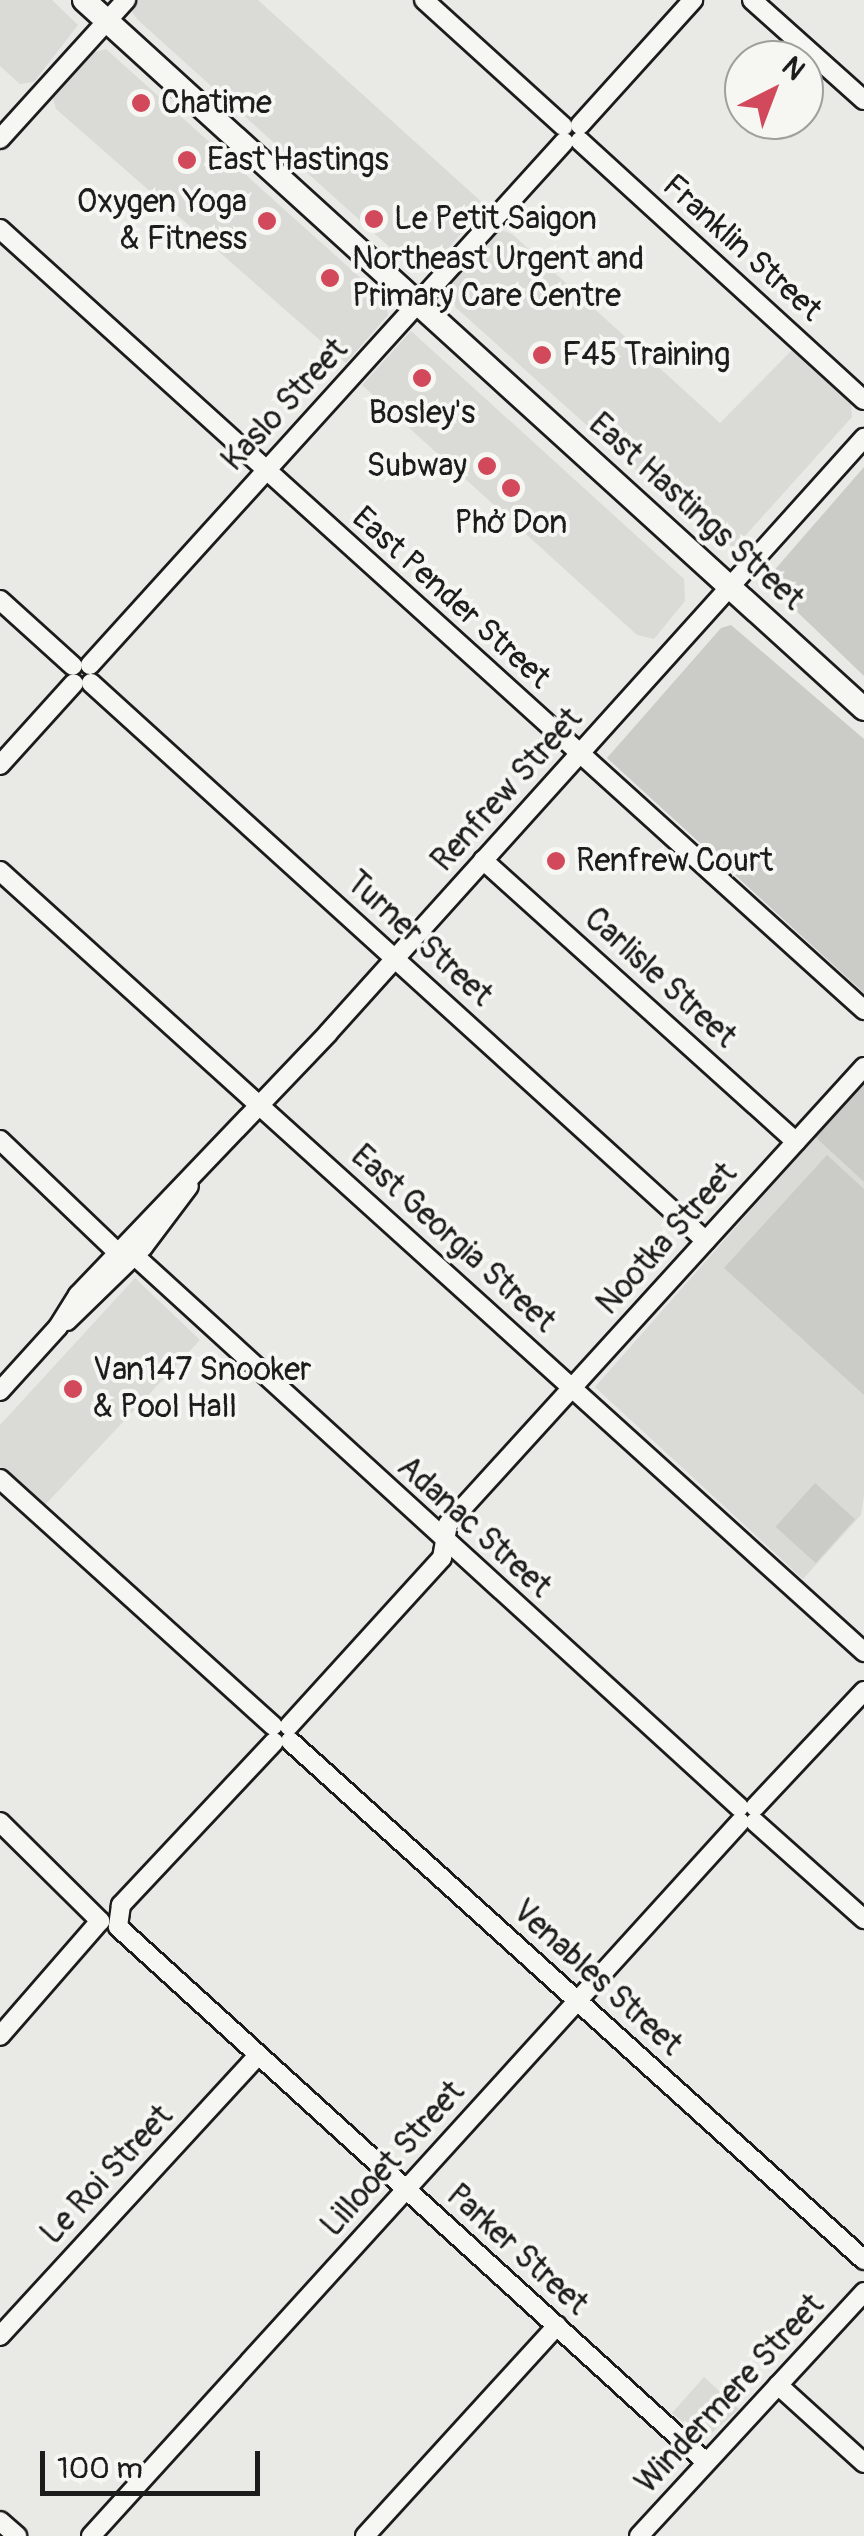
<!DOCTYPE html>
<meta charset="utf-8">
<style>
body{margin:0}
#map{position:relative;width:864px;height:2536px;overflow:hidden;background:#e9e9e5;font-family:Pangolin,sans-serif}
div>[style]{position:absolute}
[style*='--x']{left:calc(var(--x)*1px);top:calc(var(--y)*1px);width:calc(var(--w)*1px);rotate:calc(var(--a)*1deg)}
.built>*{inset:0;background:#dadad6}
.green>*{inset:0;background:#cbcbc7;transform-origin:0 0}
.roads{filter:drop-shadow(2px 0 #1c1c1c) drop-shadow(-2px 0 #1c1c1c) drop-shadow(0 2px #1c1c1c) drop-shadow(0 -2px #1c1c1c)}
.minor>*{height:18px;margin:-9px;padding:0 9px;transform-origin:9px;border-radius:9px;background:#f6f6f2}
.major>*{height:22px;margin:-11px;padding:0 11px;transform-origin:11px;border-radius:11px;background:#f6f6f2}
.dots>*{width:28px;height:28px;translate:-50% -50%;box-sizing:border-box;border:5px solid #f6f6f2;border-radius:50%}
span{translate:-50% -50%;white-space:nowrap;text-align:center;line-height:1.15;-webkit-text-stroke:8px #f6f6f2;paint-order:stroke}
.poi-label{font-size:32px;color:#1c1c1c}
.left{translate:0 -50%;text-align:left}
.right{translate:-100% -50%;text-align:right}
.street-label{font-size:32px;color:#1c1c1c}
.north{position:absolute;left:724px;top:40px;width:100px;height:100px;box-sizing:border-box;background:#f6f6f2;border:2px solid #9f9f9c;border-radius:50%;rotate:42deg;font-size:28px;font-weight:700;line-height:40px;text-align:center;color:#1c1c1c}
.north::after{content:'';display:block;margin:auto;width:35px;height:45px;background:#d1495b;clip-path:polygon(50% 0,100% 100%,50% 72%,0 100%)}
.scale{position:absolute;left:40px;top:2451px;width:220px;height:45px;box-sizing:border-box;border:5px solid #1c1c1c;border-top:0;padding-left:12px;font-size:30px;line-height:35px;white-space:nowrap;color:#1c1c1c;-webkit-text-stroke:8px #f6f6f2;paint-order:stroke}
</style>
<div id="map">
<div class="built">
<div style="clip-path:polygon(0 0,52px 0,78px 25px,34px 82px,20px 84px,0 66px)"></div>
<div style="clip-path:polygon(137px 0,258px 0,485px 205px,429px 271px,416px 271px,138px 20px,132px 12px)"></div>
<div style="clip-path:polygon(106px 49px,386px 301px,388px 315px,346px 363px,56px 109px,53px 98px,92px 53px)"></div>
<div style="clip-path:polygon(496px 228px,512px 234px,720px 423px,792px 350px,851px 404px,852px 417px,736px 546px,721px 546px,443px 296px,444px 282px,463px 269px)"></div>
<div style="clip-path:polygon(411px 331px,684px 579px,685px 601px,654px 639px,637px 635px,362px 385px)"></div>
<div style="clip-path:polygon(815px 1137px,864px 1182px,864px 1495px,861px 1515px,803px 1579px,595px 1387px)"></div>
<div style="clip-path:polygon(135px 1278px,200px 1340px,44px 1506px,0 1467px,0 1425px)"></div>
<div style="clip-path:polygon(704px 2377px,739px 2409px,705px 2439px,672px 2413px)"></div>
</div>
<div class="green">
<div style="clip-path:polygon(864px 467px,864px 676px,765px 581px)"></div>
<div style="clip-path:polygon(731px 625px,864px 739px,864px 993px,607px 758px,721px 628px)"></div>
<div style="clip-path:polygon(864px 1083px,864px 1182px,815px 1137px)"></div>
<div style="clip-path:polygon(827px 1155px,864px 1189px,864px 1395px,724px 1268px)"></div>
<div style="left:815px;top:1483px;width:54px;height:59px;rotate:42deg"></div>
</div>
<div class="roads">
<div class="minor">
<div style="--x:424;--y:0;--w:188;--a:42.2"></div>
<div style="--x:752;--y:0;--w:150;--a:41.8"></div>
<div style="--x:580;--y:125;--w:169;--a:-47.9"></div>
<div style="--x:0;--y:139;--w:188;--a:-47.8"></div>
<div style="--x:580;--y:141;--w:384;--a:42.4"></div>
<div style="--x:0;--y:229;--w:1165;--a:42.11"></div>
<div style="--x:0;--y:600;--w:98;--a:42.1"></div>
<div style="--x:90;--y:665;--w:706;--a:-47.81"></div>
<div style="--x:91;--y:683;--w:830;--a:42.22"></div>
<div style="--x:0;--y:765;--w:110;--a:-47.9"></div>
<div style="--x:483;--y:860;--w:421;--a:42"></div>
<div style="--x:0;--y:871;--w:1165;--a:42.11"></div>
<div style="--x:0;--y:1140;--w:162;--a:43.7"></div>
<div style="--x:135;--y:1256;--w:818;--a:42.37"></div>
<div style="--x:67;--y:1321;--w:106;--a:-44.2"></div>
<div style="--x:143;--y:1247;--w:76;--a:-53"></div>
<div style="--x:0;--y:1391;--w:86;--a:-47.8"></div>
<div style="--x:58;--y:1327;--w:38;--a:-58"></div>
<div style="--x:78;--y:1295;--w:362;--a:-46.3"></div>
<div style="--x:328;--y:1033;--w:801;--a:-47.99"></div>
<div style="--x:0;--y:1479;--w:368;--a:42.1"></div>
<div style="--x:289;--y:1726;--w:227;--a:-47.7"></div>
<div style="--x:442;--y:1558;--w:35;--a:-80"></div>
<div style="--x:448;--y:1524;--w:618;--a:-47.69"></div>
<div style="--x:290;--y:1741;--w:774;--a:42.12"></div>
<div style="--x:274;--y:1742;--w:224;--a:133.2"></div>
<div style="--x:121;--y:1905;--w:22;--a:98"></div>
<div style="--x:118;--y:1927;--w:795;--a:42.3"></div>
<div style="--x:755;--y:1807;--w:159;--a:-46.8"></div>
<div style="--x:0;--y:1822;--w:141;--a:44.7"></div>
<div style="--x:100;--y:1921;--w:152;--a:131"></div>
<div style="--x:755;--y:1822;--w:146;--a:41.7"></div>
<div style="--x:0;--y:2336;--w:381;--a:-47.4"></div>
<div style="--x:778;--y:2385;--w:116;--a:42.2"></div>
<div style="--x:0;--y:2521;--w:23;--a:41"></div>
<div style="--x:91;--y:2536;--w:965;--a:-47.73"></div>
<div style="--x:365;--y:2536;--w:285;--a:-47.6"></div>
<div style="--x:639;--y:2536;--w:332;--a:-47.3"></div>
</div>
<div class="major">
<div style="--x:84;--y:0;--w:1054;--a:42.27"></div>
</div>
</div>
<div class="dots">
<div style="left:141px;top:103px;background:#d1495b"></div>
<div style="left:187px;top:160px;background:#d1495b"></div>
<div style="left:374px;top:219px;background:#d1495b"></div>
<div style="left:267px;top:221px;background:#d1495b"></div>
<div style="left:330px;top:278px;background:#d1495b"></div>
<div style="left:542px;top:355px;background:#d1495b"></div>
<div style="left:422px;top:378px;background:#d1495b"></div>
<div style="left:487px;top:466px;background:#d1495b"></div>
<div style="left:511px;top:488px;background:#d1495b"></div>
<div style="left:556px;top:861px;background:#d1495b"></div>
<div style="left:73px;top:1389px;background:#d1495b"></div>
</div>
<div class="poi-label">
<span class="left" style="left:161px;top:103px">Chatime</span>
<span class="left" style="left:207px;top:160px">East Hastings</span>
<span class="right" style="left:247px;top:221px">Oxygen Yoga<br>&amp; Fitness</span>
<span class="left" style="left:394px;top:219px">Le Petit Saigon</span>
<span class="left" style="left:352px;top:278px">Northeast Urgent and<br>Primary Care Centre</span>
<span class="left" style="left:562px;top:355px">F45 Training</span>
<span style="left:422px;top:413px">Bosley's</span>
<span class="right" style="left:467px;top:466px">Subway</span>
<span style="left:511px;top:523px">Phở Don</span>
<span class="left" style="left:576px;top:861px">Renfrew Court</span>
<span class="left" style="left:93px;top:1389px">Van147 Snooker<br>&amp; Pool Hall</span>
</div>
<div class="street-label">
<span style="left:742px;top:248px;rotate:42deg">Franklin Street</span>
<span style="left:285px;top:405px;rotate:-47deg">Kaslo Street</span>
<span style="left:696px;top:512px;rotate:42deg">East Hastings Street</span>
<span style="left:451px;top:598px;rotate:42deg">East Pender Street</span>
<span style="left:507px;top:790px;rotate:-48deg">Renfrew Street</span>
<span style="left:419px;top:939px;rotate:42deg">Turner Street</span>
<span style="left:660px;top:978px;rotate:42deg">Carlisle Street</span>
<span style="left:453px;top:1239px;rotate:42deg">East Georgia Street</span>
<span style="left:667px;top:1239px;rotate:-48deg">Nootka Street</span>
<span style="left:474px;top:1527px;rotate:42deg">Adanac Street</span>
<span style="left:597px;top:1978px;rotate:42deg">Venables Street</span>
<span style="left:393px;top:2159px;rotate:-48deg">Lillooet Street</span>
<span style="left:107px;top:2175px;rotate:-47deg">Le Roi Street</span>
<span style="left:517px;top:2250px;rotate:42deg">Parker Street</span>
<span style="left:730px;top:2394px;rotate:-47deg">Windermere Street</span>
</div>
<div class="north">N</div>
<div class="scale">100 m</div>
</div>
